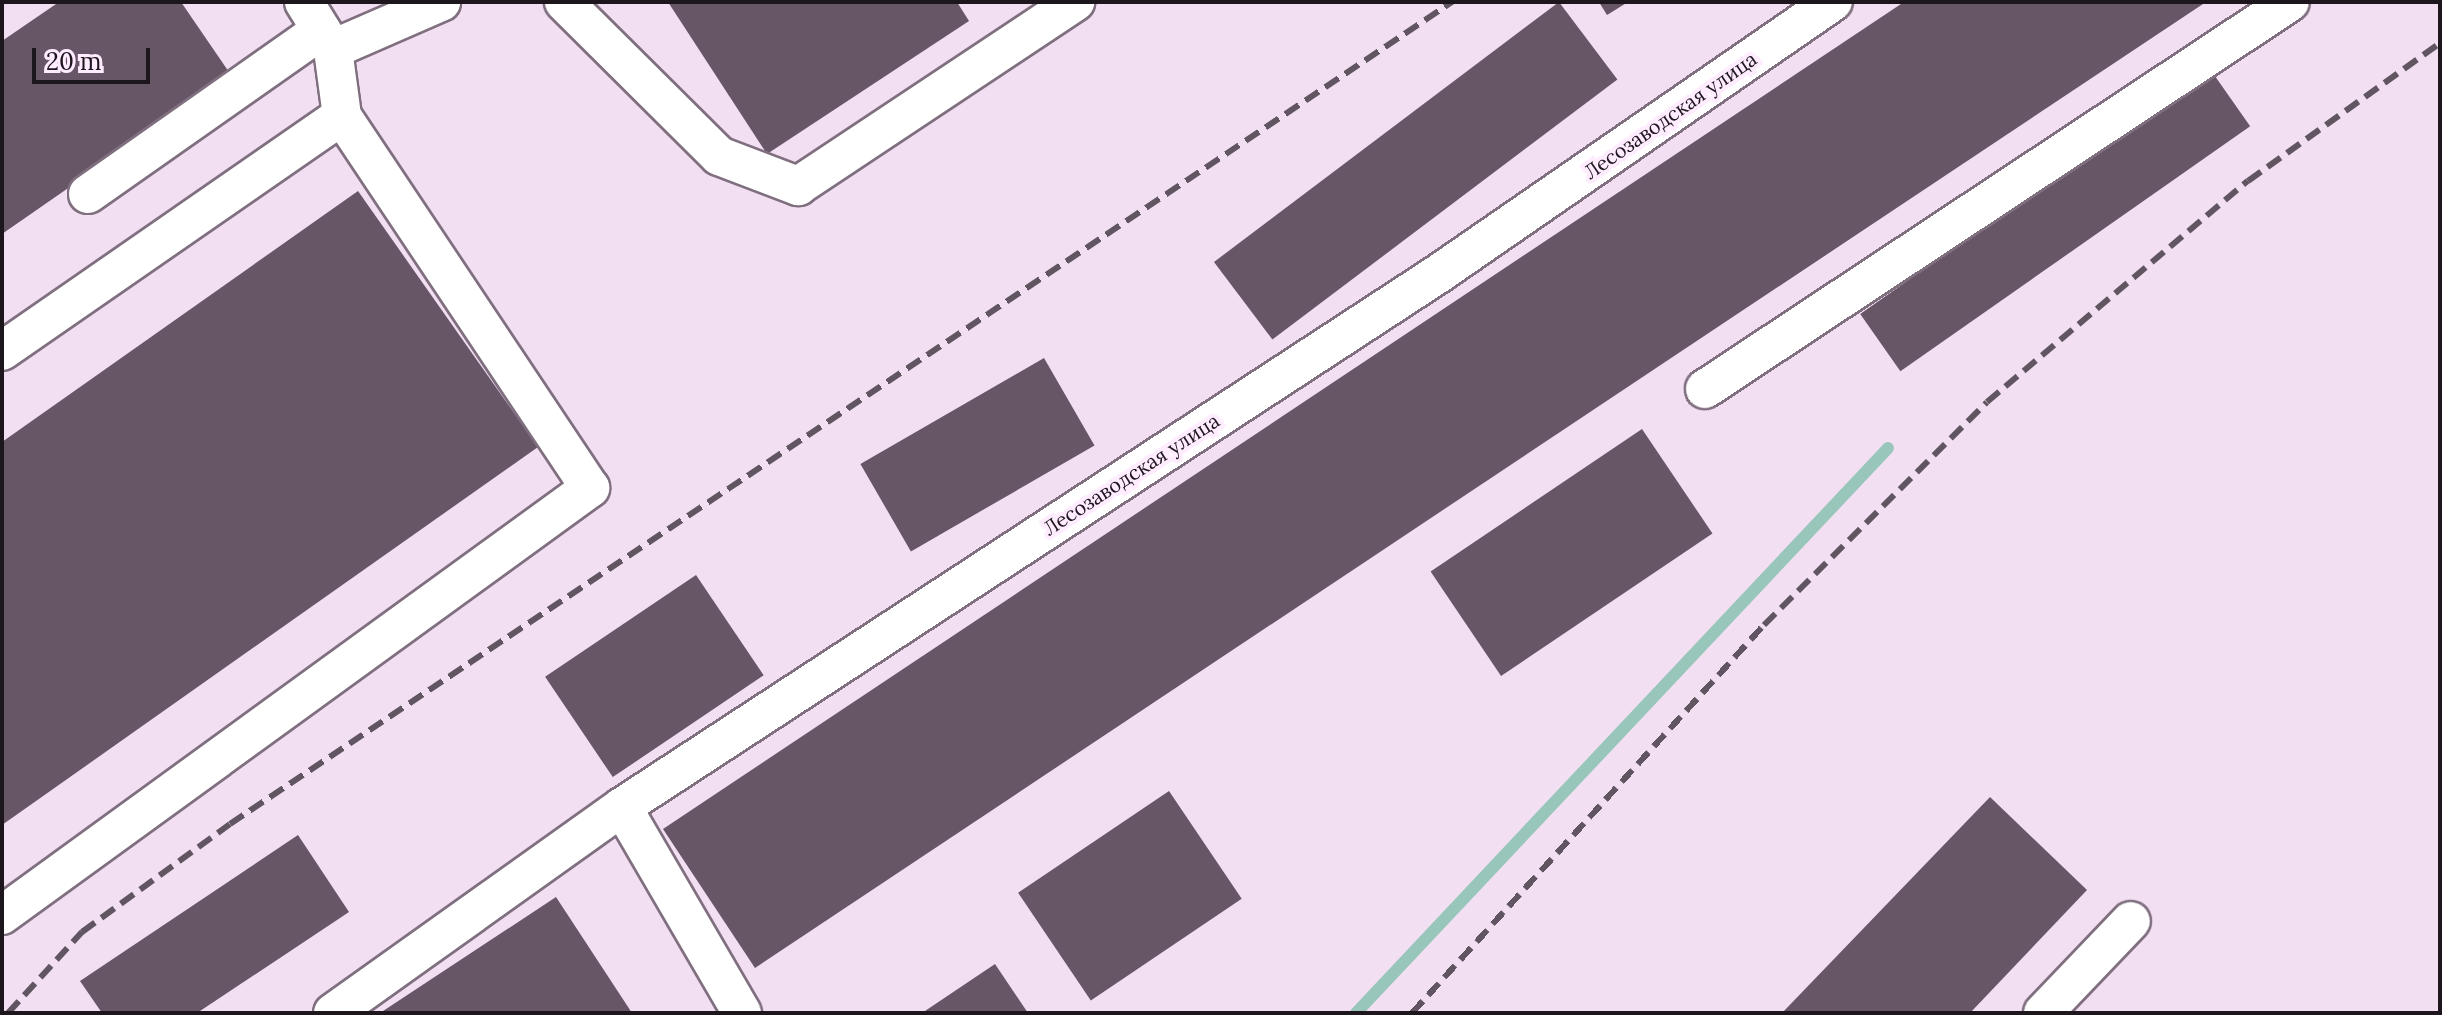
<!DOCTYPE html>
<meta charset="utf-8">
<style>
body{margin:0}
#map{position:relative;width:2442px;height:1015px;overflow:hidden;background:#f2dff2;font-family:Lora,serif}
div>[style]{position:absolute}
[style*='--x']{left:calc(var(--x)*1px);top:calc(var(--y)*1px);width:calc(var(--w)*1px);rotate:calc(var(--a)*1deg)}
.stream>*{height:12px;margin:-6px;padding:0 6px;transform-origin:6px;border-radius:6px;background:#98c6bb}
.building>*{inset:0;background:#665666;transform-origin:0 0}
.roads{filter:drop-shadow(2px 0 #7f6f7f) drop-shadow(-2px 0 #7f6f7f) drop-shadow(0 2px #7f6f7f) drop-shadow(0 -2px #7f6f7f)}
.minor>*{height:38px;margin:-19px;padding:0 19px;transform-origin:19px;border-radius:19px;background:#fff}
.rail>*{height:6px;margin-top:-3px;transform-origin:0;background:repeating-linear-gradient(90deg,#605560 0 16px,transparent 0 24px)}
span{translate:-50% -50%;white-space:nowrap;text-align:center;line-height:1.15;-webkit-text-stroke:8px #ffecff;paint-order:stroke}
.street-label{font-size:20px;color:#1d161d}
.frame{position:absolute;inset:0;border:4px solid #1d161d;pointer-events:none}
.scale{position:absolute;left:32px;top:48px;width:118px;height:36px;box-sizing:border-box;border:4px solid #1d161d;border-top:0;padding-left:10px;font-size:24px;line-height:28px;white-space:nowrap;color:#1d161d;-webkit-text-stroke:6px #ffecff;paint-order:stroke}
</style>
<div id="map">
<div class="stream">
<div style="--x:1356;--y:1013;--w:776;--a:-46.72"></div>
</div>
<div class="building">
<div style="clip-path:polygon(59px 2px,181px 2px,231px 75px,2px 234px,2px 41px)"></div>
<div style="clip-path:polygon(668px 2px,957px 2px,969px 21px,767px 154px)"></div>
<div style="left:1559px;top:2px;width:97px;height:432px;rotate:53deg"></div>
<div style="clip-path:polygon(1599px 2px,1628px 2px,1607px 15px)"></div>
<div style="clip-path:polygon(1904px 2px,2206px 2px,755px 968px,663px 829px)"></div>
<div style="left:2210px;top:69px;width:70px;height:427px;rotate:55deg"></div>
<div style="clip-path:polygon(358px 191px,538px 447px,2px 825px,2px 442px)"></div>
<div style="left:1044px;top:358px;width:101px;height:212px;rotate:60deg"></div>
<div style="left:1642px;top:429px;width:126px;height:255px;rotate:56deg"></div>
<div style="left:696px;top:575px;width:121px;height:182px;rotate:56deg"></div>
<div style="left:1169px;top:791px;width:130px;height:182px;rotate:56deg"></div>
<div style="clip-path:polygon(1990px 797px,2087px 890px,1970px 1013px,1782px 1013px)"></div>
<div style="clip-path:polygon(298px 835px,349px 912px,197px 1013px,102px 1013px,80px 981px)"></div>
<div style="clip-path:polygon(556px 897px,632px 1013px,380px 1013px)"></div>
<div style="clip-path:polygon(995px 964px,1028px 1013px,922px 1013px)"></div>
</div>
<div class="roads">
<div class="minor">
<div style="--x:304;--y:2;--w:55;--a:58.3"></div>
<div style="--x:333;--y:49;--w:118;--a:-23.5"></div>
<div style="--x:564;--y:2;--w:218;--a:44.8"></div>
<div style="--x:719;--y:156;--w:85;--a:20.8"></div>
<div style="--x:798;--y:186;--w:333;--a:-33.6"></div>
<div style="--x:88;--y:194;--w:285;--a:-35.1"></div>
<div style="--x:2;--y:351;--w:413;--a:-34.7"></div>
<div style="--x:342;--y:116;--w:68;--a:-97.7"></div>
<div style="--x:1705;--y:389;--w:701;--a:-33.49"></div>
<div style="--x:2;--y:915;--w:727;--a:-35.99"></div>
<div style="--x:590;--y:488;--w:447;--a:-123.7"></div>
<div style="--x:333;--y:1013;--w:355;--a:-35.5"></div>
<div style="--x:742;--y:1013;--w:238;--a:-120.2"></div>
<div style="--x:622;--y:807;--w:978;--a:-33.15"></div>
<div style="--x:1441;--y:272;--w:476;--a:-34.6"></div>
<div style="--x:2043;--y:1013;--w:127;--a:-46.3"></div>
</div>
</div>
<div class="rail">
<div style="--x:8;--y:1013;--w:110;--a:-47.6"></div>
<div style="--x:82;--y:932;--w:183;--a:-36.1"></div>
<div style="--x:230;--y:824;--w:1473;--a:-33.93"></div>
<div style="--x:1412;--y:1013;--w:524;--a:-47.79"></div>
<div style="--x:1764;--y:625;--w:315;--a:-45"></div>
<div style="--x:1987;--y:402;--w:342;--a:-40.3"></div>
<div style="--x:2248;--y:181;--w:236;--a:-35.7"></div>
</div>
<div class="street-label">
<span style="left:1670px;top:115px;rotate:-35deg">Лесозаводская улица</span>
<span style="left:1131px;top:474px;rotate:-33deg">Лесозаводская улица</span>
</div>
<div class="frame"></div>
<div class="scale">20 m</div>
</div>
